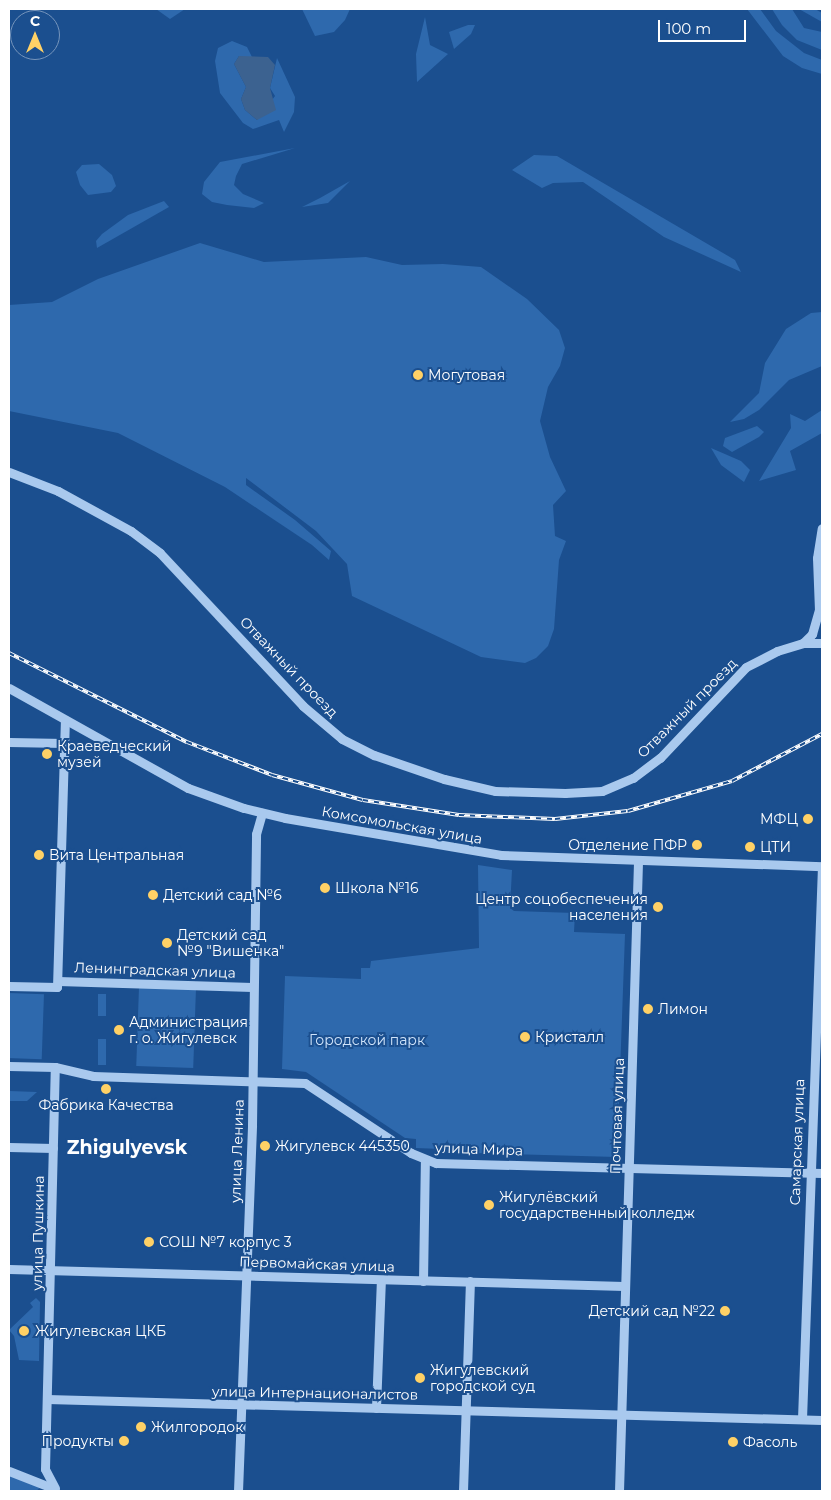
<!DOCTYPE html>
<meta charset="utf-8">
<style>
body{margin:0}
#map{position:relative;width:831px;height:1500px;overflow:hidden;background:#1b4f8f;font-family:Montserrat,sans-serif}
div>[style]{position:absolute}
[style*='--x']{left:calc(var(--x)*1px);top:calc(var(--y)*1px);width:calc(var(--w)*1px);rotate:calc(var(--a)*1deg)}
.green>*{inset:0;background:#2e69ad;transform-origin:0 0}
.water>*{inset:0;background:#3c6290}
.minor>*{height:9px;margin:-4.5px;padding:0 4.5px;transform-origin:4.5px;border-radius:4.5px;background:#a9c9ee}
.rail>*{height:4px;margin-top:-2px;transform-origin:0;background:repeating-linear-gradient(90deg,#1b4f8f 0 5.5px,#fff 0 11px);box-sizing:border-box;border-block:1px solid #fff}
.dots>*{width:14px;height:14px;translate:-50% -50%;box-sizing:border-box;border:2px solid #1b4f8f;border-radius:50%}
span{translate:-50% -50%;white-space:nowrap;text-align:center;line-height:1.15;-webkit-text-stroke:4px #1b4f8f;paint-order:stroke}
.poi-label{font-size:14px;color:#fff}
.left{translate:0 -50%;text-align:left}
.right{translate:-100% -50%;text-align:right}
.street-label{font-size:14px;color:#fff}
.park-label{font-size:14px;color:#cfe3fa}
.district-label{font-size:19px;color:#fff;font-weight:700}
.frame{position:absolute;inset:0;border:10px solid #fff;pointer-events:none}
.north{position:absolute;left:10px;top:10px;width:50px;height:50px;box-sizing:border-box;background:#1b4f8f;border:1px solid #7695bc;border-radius:50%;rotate:0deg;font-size:14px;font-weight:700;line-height:20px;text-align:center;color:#fff}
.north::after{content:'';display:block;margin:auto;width:18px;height:22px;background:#ffd166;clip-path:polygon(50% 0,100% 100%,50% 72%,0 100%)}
.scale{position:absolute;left:658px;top:20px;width:88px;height:22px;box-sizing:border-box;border:2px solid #fff;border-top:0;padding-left:6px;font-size:15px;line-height:18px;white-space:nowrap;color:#fff;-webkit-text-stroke:4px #1b4f8f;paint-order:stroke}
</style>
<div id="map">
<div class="green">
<div style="clip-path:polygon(156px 9px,185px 9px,170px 19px)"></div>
<div style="clip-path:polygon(302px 9px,350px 9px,345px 20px,334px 32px,315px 36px)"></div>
<div style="clip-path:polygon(747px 9px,760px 9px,776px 31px,804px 53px,822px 60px,822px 74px,802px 68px,783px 56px)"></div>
<div style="clip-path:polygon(772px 9px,792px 9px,804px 28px,822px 32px,822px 50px,797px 40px,782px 25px)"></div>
<div style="clip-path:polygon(799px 9px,815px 9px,822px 13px,822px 22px)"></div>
<div style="clip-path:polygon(425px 17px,430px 45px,448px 54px,417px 82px,416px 54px)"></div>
<div style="clip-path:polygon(468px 25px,475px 25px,471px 34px,454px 49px,449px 32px)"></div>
<div style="clip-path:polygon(232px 41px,247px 47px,253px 59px,239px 56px,234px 64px,246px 87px,241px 99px,245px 110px,257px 120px,275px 96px,270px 88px,277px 58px,295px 97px,294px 112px,284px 132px,279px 120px,253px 129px,243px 123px,220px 93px,215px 61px,218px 48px)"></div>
<div style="clip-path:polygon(295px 148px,242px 164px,236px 176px,234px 185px,243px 194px,264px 203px,254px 208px,227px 205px,212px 202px,202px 194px,204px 182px,220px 162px)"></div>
<div style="clip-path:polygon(534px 155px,557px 156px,735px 260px,741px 272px,664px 237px,583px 182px,553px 183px,542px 188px,512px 170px)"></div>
<div style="clip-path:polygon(99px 164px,112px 175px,116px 186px,111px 192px,88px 195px,80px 185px,76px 172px,82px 165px)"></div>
<div style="clip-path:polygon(350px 181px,328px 203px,302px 207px,320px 198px)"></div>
<div style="clip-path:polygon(164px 201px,169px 207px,97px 248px,96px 241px,102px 234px,128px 215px)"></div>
<div style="clip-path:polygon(200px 243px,264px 262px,366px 257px,402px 265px,443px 264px,481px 267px,527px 299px,559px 330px,565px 348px,560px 366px,548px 387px,540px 421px,550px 457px,566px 491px,553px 505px,555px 536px,566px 541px,559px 560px,554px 629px,548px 646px,536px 658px,525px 663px,481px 657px,352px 596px,347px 564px,316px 531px,246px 478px,246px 485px,295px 520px,331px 551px,329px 560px,312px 545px,225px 487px,118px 433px,9px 411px,9px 305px,52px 302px,98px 279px)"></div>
<div style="clip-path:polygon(822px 312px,822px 366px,789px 380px,759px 410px,744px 419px,730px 422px,759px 393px,765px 363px,786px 329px,811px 313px)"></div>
<div style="clip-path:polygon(822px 410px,822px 433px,790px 451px,796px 470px,759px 481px,791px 428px,790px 414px,805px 421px)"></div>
<div style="clip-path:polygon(757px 426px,764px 432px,759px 437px,732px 452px,723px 446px,725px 438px)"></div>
<div style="clip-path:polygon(711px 448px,741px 461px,750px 470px,744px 482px,721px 465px)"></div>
<div style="clip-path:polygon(478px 865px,512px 870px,510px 908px,514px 911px,575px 913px,574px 932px,625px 934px,617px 1157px,441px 1152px,441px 1149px,416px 1148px,416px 1139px,405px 1138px,306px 1072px,282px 1069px,285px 976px,361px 979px,361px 968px,370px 968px,371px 961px,479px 948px)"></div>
<div style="left:139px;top:987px;width:57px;height:79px;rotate:2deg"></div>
<div style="left:9px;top:993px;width:35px;height:65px;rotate:2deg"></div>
<div style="left:98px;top:994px;width:8px;height:22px"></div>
<div style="left:98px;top:1039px;width:8px;height:26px"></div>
<div style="clip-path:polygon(9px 1091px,37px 1092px,27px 1101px,9px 1101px)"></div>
<div style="clip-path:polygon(36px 1298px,40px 1302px,39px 1361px,19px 1360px,14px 1336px,9px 1330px,33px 1307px,30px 1303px)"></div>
<div style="clip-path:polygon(9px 1471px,46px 1483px,36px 1491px,9px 1491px)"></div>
</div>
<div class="water">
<div style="clip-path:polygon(239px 56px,268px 57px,275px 65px,270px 88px,276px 110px,257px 120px,245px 110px,241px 99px,246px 87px,234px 64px)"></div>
</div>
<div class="minor">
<div style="--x:9;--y:472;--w:53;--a:21.2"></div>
<div style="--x:58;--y:491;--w:83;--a:28.7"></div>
<div style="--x:131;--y:531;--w:36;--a:37"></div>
<div style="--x:160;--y:553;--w:209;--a:46.9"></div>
<div style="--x:303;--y:706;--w:51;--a:40.2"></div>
<div style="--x:342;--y:739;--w:36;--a:27"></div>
<div style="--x:374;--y:755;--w:74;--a:18.9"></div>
<div style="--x:444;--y:779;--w:52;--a:13.2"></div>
<div style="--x:495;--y:791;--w:70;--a:1.6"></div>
<div style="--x:565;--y:793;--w:37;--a:-3"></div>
<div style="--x:602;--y:791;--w:34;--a:-23"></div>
<div style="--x:633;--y:778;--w:34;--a:-37"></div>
<div style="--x:660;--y:758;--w:125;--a:-46.6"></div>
<div style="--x:746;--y:667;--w:35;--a:-27"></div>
<div style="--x:777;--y:651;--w:27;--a:-17"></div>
<div style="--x:803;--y:643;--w:13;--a:-45"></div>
<div style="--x:812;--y:634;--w:25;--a:-74"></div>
<div style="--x:819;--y:610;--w:52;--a:-92.2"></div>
<div style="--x:817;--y:558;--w:30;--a:-81"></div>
<div style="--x:803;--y:643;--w:19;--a:0"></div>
<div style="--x:9;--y:688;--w:205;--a:29.2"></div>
<div style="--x:188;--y:788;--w:59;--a:19.7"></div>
<div style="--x:244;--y:808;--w:42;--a:13.7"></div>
<div style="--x:285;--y:818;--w:219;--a:9.7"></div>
<div style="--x:501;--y:855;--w:321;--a:2"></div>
<div style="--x:9;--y:742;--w:55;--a:1"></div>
<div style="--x:58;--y:981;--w:194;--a:1.8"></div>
<div style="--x:9;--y:986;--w:48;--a:1.2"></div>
<div style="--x:57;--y:987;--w:267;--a:-88.3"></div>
<div style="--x:9;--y:1066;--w:46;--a:1.2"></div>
<div style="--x:55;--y:1067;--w:39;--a:13"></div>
<div style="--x:93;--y:1076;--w:212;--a:1.9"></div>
<div style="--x:305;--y:1083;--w:127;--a:33.4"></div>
<div style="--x:411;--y:1153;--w:27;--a:22"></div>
<div style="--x:436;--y:1163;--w:386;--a:1.5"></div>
<div style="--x:9;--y:1147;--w:44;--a:1.3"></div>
<div style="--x:9;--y:1269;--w:615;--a:1.58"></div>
<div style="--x:423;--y:1281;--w:121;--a:-89.1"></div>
<div style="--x:47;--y:1399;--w:775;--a:1.55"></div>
<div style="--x:376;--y:1408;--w:128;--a:-87.8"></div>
<div style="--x:802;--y:1419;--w:553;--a:-87.93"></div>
<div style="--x:9;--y:1471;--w:49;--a:21.4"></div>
<div style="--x:55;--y:1488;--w:21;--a:-118"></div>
<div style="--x:45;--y:1469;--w:402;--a:-88.6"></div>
<div style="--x:238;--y:1491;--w:366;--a:-87.8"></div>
<div style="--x:252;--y:1125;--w:291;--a:-89.2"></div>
<div style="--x:256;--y:834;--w:22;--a:-74"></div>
<div style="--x:463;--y:1491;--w:210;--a:-88.1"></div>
<div style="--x:619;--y:1491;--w:629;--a:-88.27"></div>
</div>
<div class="rail">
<div style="--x:9;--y:653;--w:199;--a:26.6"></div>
<div style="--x:187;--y:742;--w:91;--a:21.2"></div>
<div style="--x:272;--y:775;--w:94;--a:15.4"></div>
<div style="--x:363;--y:800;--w:97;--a:8.9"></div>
<div style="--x:459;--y:815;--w:96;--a:2.4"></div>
<div style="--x:555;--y:819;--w:73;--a:-6.3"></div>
<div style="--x:628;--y:811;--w:108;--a:-16.1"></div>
<div style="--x:732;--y:781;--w:102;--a:-27.6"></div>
</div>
<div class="dots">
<div style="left:418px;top:375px;background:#ffd166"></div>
<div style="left:47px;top:754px;background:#ffd166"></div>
<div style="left:808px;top:819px;background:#ffd166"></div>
<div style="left:697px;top:845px;background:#ffd166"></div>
<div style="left:750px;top:847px;background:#ffd166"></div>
<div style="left:39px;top:855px;background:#ffd166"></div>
<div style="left:325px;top:888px;background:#ffd166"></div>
<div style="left:153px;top:895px;background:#ffd166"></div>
<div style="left:658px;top:907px;background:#ffd166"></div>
<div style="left:167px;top:943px;background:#ffd166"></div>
<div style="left:648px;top:1009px;background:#ffd166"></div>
<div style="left:119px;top:1030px;background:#ffd166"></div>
<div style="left:525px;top:1037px;background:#ffd166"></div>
<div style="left:106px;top:1089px;background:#ffd166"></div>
<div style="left:265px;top:1146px;background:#ffd166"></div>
<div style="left:489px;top:1205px;background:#ffd166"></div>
<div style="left:149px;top:1242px;background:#ffd166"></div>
<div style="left:725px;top:1311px;background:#ffd166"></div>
<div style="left:24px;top:1331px;background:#ffd166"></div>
<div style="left:420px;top:1378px;background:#ffd166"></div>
<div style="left:141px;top:1427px;background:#ffd166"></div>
<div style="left:124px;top:1441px;background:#ffd166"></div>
<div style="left:733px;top:1442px;background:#ffd166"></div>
</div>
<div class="poi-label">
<span class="left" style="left:428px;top:375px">Могутовая</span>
<span class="left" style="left:57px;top:754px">Краеведческий<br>музей</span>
<span class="right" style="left:798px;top:819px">МФЦ</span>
<span class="right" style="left:687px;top:845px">Отделение ПФР</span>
<span class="left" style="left:760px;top:847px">ЦТИ</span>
<span class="left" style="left:49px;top:855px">Вита Центральная</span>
<span class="left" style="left:335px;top:888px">Школа №16</span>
<span class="left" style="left:163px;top:895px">Детский сад №6</span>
<span class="right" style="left:648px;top:907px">Центр соцобеспечения<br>населения</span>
<span class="left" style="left:177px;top:943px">Детский сад<br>№9 "Вишенка"</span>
<span class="left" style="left:658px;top:1009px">Лимон</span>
<span class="left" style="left:129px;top:1030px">Администрация<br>г. о. Жигулевск</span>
<span class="left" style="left:535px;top:1037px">Кристалл</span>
<span style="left:106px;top:1105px">Фабрика Качества</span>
<span class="left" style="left:275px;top:1146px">Жигулевск 445350</span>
<span class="left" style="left:499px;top:1205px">Жигулёвский<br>государственный колледж</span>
<span class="left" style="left:159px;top:1242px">СОШ №7 корпус 3</span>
<span class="right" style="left:715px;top:1311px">Детский сад №22</span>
<span class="left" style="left:35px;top:1331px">Жигулевская ЦКБ</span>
<span class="left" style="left:430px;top:1378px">Жигулевский<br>городской суд</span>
<span class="left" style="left:151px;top:1427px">Жилгородок</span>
<span class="right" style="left:114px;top:1441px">Продукты</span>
<span class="left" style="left:743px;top:1442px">Фасоль</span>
</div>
<div class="street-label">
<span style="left:289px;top:667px;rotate:46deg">Отважный проезд</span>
<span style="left:687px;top:708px;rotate:-45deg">Отважный проезд</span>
<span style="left:402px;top:825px;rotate:10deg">Комсомольская улица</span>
<span style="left:155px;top:970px;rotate:2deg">Ленинградская улица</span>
<span style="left:617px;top:1116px;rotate:-88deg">Почтовая улица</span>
<span style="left:797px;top:1142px;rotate:-88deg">Самарская улица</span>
<span style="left:479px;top:1149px;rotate:2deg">улица Мира</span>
<span style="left:237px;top:1151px;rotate:-88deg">улица Ленина</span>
<span style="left:38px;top:1233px;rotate:-89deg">улица Пушкина</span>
<span style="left:317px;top:1264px;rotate:2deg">Первомайская улица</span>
<span style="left:315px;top:1393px;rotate:1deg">улица Интернационалистов</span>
</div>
<div class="park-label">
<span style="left:367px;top:1040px">Городской парк</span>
</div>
<div class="district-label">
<span style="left:127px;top:1148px">Zhigulyevsk</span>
</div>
<div class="frame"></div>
<div class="north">С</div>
<div class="scale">100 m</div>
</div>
